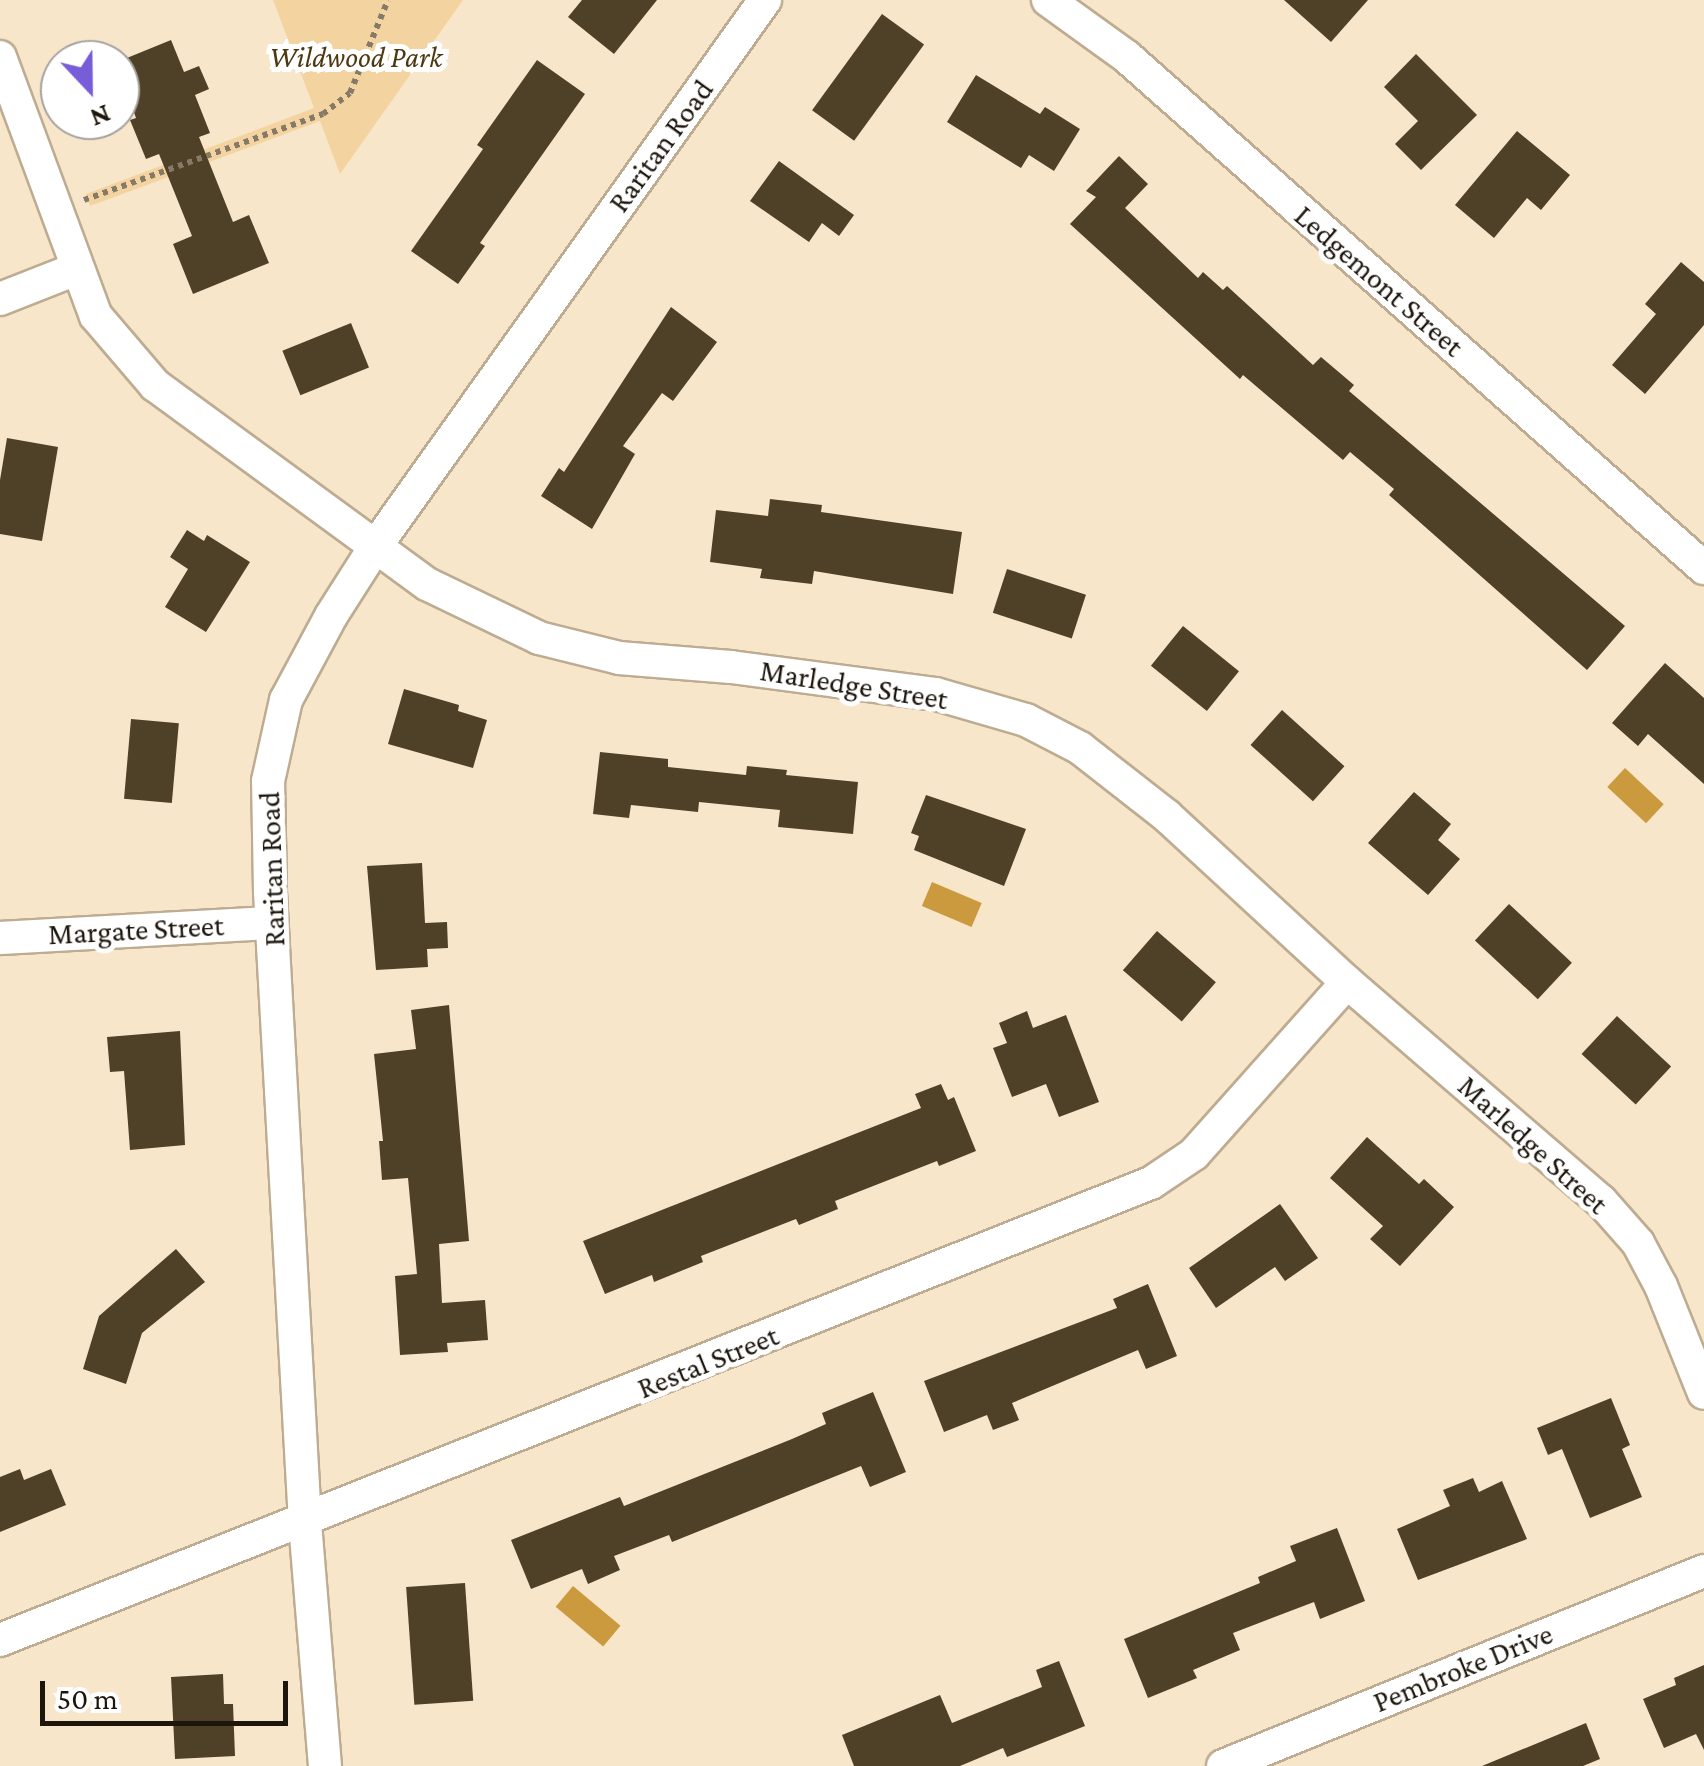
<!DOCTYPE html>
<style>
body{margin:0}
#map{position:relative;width:1704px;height:1766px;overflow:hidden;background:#f8e6ca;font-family:"Crimson Pro",serif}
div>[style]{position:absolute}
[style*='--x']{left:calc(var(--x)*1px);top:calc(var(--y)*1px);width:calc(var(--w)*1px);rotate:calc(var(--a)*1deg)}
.green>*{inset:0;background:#f3d4a1}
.water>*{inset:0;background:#cc9a3e;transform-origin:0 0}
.building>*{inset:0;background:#4f4128;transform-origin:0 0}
.path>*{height:6px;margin-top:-3px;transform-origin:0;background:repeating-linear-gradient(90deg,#857967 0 5px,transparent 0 10px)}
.roads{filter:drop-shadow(2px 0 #bdac91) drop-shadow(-2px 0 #bdac91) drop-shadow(0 2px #bdac91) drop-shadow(0 -2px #bdac91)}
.minor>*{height:32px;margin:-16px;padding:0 16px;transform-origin:16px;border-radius:16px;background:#fff}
span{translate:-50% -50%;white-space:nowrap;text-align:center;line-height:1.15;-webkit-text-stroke:10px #fff;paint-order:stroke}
.park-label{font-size:30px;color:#4d3812;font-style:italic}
.street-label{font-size:30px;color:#1c160c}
.north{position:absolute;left:40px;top:40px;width:100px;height:100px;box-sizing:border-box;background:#fff;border:2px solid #a4a29e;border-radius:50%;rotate:158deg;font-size:28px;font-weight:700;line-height:40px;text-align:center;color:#1c160c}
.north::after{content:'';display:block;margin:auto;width:35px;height:45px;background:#785dd8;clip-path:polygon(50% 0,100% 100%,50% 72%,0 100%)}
.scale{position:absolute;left:40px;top:1681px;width:248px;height:45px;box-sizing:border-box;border:5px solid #1c160c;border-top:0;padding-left:12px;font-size:30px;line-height:35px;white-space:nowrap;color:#1c160c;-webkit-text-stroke:8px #fff;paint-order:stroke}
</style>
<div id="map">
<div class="green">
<div style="clip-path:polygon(273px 0,463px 0,340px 174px,320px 121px,90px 206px,86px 194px,314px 108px)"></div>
</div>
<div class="water">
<div style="left:1625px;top:768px;width:53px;height:26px;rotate:43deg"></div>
<div style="left:932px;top:882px;width:54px;height:26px;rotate:23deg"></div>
<div style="left:573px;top:1586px;width:62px;height:27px;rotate:40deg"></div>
</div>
<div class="building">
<div style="clip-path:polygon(582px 0,657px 0,614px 54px,568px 17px)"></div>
<div style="clip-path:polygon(1284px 0,1368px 0,1331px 42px)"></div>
<div style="left:882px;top:14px;width:52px;height:119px;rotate:36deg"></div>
<div style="clip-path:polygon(171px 40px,184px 72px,199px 66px,209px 89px,195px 95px,210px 133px,199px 137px,233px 222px,249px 215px,269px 263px,193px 294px,173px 244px,192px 236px,159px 154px,146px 159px,130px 120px,136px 118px,126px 90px,130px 80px,122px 60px)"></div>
<div style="clip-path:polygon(1416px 54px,1477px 115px,1421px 170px,1395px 144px,1418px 121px,1384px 87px)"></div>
<div style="clip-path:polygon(537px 60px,585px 94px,480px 243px,485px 246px,458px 284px,411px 251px,483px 149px,477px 145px)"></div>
<div style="clip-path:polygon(976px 75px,1040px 114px,1045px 107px,1080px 129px,1054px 171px,1029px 155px,1021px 168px,947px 122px)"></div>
<div style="clip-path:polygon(1517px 131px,1570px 175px,1541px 210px,1527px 198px,1494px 238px,1455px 205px)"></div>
<div style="clip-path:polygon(1119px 156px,1148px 184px,1125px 208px,1198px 278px,1203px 272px,1223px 290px,1227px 286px,1313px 365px,1321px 357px,1354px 385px,1349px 391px,1625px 626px,1587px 670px,1389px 495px,1394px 489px,1350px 452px,1343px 460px,1243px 375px,1240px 379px,1070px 224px,1096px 197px,1086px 191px)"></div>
<div style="clip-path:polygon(779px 161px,854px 215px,839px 236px,822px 223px,809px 242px,750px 201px)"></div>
<div style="clip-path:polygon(1681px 262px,1704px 282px,1704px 325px,1645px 394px,1612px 365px,1656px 314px,1645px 304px)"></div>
<div style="clip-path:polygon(671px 307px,717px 342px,673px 401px,662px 393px,623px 446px,635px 454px,592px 529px,541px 496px,559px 468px,564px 472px)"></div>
<div style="left:351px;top:323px;width:48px;height:74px;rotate:68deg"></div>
<div style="clip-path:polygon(7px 438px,58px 447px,42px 541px,0 534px,0 480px)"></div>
<div style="clip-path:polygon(770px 499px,822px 505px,821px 512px,962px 532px,953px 594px,814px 571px,812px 584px,760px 578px,762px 569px,710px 562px,716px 510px,768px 516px)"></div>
<div style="clip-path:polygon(187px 530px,204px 541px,207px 535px,250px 562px,206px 632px,165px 607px,188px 569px,170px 557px)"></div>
<div style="left:1007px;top:569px;width:83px;height:46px;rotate:18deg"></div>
<div style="left:1183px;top:626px;width:72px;height:51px;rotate:39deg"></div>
<div style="clip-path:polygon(1665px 663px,1704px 698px,1704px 784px,1648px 734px,1638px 746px,1612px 723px)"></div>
<div style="clip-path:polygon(404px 689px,459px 705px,458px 711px,487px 720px,473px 768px,388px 744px)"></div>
<div style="left:1282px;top:710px;width:84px;height:47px;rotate:42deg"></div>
<div style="left:131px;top:719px;width:48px;height:80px;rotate:5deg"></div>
<div style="clip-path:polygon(600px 752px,668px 759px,668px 767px,746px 775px,747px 766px,787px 770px,786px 775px,858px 782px,853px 834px,778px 827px,780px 810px,699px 802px,698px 812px,631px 805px,629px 818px,593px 814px)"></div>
<div style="clip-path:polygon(1414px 792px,1451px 824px,1438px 840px,1460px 859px,1428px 895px,1368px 843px)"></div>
<div style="clip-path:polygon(926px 795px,1026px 829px,1004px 886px,914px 850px,919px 836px,911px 833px)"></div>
<div style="clip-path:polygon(422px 863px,425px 923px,447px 922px,448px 948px,427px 949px,428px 967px,376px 970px,367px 866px)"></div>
<div style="left:1509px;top:904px;width:86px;height:50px;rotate:43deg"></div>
<div style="left:1157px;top:931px;width:78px;height:52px;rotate:41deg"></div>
<div style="clip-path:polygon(449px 1005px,469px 1241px,439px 1244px,442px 1303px,485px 1300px,488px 1340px,447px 1343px,448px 1352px,400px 1355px,395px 1276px,417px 1274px,408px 1178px,382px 1180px,379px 1141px,383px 1141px,374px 1054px,416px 1049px,411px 1010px)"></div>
<div style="clip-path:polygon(1027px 1011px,1033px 1028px,1066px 1015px,1099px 1102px,1059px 1117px,1046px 1084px,1012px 1097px,993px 1048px,1007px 1043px,999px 1023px)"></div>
<div style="left:1617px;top:1016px;width:74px;height:52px;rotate:43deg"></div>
<div style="clip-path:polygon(180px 1031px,185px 1145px,130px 1150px,124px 1071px,110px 1072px,107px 1037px)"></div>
<div style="clip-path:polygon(941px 1084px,948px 1100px,954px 1097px,976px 1151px,939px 1166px,937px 1161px,835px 1201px,838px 1209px,799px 1225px,796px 1219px,701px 1256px,703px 1262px,654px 1282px,652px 1275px,605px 1294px,583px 1241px,921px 1108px,915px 1094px)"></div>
<div style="clip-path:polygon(1367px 1137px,1419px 1184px,1424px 1179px,1454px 1207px,1400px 1266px,1370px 1239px,1383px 1226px,1330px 1178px)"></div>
<div style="clip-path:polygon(1280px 1204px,1318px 1258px,1285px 1281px,1275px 1267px,1216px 1308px,1189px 1268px)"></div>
<div style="clip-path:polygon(176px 1249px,205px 1282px,142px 1333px,126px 1384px,83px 1369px,99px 1316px)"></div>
<div style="clip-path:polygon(1148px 1284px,1177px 1356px,1146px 1369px,1138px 1350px,1012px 1403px,1019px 1420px,993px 1430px,987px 1415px,944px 1432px,924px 1381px,1117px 1308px,1113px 1299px)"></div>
<div style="clip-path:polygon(873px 1392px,906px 1472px,870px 1487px,861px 1466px,672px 1542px,669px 1535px,614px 1556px,620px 1570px,588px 1584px,582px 1569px,531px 1589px,511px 1540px,620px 1497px,624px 1506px,792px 1439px,826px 1424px,822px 1413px)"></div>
<div style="clip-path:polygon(1611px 1398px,1630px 1445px,1622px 1449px,1642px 1497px,1590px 1518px,1562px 1449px,1548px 1455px,1537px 1428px)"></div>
<div style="clip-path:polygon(20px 1469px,24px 1480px,51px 1469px,66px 1505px,0 1532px,0 1477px)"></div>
<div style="clip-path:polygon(1473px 1478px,1479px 1492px,1502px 1481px,1527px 1539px,1418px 1580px,1397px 1529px,1450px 1506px,1443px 1490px)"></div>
<div style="clip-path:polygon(1337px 1528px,1365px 1601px,1320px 1619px,1314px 1602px,1233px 1633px,1240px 1650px,1193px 1670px,1197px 1678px,1148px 1698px,1124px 1639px,1260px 1583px,1258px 1577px,1296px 1561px,1290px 1546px)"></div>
<div style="left:465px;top:1583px;width:118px;height:59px;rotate:86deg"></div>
<div style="clip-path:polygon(1059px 1661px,1085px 1726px,1007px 1757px,1003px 1748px,960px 1766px,854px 1766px,842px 1735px,940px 1695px,952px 1723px,1042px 1687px,1036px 1670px)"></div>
<div style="clip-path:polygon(1704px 1665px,1704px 1750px,1696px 1734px,1664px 1748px,1643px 1699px,1676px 1685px,1674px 1678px)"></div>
<div style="clip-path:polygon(223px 1674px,224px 1704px,233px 1704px,235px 1756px,175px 1759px,171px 1677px)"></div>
<div style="clip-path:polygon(1586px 1723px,1600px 1759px,1583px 1766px,1482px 1766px)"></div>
</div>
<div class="path">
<div style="--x:84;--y:200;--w:254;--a:-19.8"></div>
<div style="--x:323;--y:114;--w:34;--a:-38"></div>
<div style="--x:350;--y:93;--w:100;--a:-67.8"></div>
</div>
<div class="roads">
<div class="minor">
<div style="--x:1048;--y:0;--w:97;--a:35.8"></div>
<div style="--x:1127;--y:57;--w:771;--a:41.53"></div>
<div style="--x:0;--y:57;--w:276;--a:69.7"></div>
<div style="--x:96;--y:316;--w:91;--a:49.5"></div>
<div style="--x:155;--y:385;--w:337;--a:36.2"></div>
<div style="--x:427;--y:584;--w:124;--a:25.7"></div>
<div style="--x:539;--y:638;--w:82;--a:14"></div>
<div style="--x:619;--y:658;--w:112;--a:4.6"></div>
<div style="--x:731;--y:667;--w:207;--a:7.5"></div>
<div style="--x:936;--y:694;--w:94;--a:16.1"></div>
<div style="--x:1026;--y:720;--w:61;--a:27.4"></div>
<div style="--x:1080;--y:748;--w:110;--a:38"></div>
<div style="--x:1167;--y:816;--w:245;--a:42.7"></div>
<div style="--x:1347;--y:982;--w:335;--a:40.8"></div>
<div style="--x:1601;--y:1201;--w:56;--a:48.6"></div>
<div style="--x:1638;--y:1243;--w:49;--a:61.9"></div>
<div style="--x:1661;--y:1286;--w:115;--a:68.1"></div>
<div style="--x:0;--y:299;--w:82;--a:-21.5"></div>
<div style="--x:0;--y:938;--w:272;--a:-3.2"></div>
<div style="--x:0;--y:1640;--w:1238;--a:-21.66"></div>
<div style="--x:1151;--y:1183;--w:52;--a:-34"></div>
<div style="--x:1194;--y:1154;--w:230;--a:-48.3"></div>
<div style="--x:325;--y:1766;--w:245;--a:-94.7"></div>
<div style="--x:305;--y:1522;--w:631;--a:-93.18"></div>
<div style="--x:270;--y:892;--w:111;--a:-91"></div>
<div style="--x:268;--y:781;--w:83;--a:-77.5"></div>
<div style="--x:286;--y:700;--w:95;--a:-61.8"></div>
<div style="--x:331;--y:616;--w:82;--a:-57.5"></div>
<div style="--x:375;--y:547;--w:672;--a:-54.51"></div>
<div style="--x:1223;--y:1766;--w:519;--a:-22.07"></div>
</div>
</div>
<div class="park-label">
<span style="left:356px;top:57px">Wildwood Park</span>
</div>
<div class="street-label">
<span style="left:661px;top:146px;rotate:-54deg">Raritan Road</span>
<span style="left:1379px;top:281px;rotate:41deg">Ledgemont Street</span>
<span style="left:854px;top:685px;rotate:9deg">Marledge Street</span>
<span style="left:272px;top:869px;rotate:-92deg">Raritan Road</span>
<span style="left:136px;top:930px;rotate:-3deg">Margate Street</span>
<span style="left:1533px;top:1145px;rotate:42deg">Marledge Street</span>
<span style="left:708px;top:1362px;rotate:-22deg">Restal Street</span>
<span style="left:1463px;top:1668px;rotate:-22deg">Pembroke Drive</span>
</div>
<div class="north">N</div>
<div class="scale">50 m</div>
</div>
